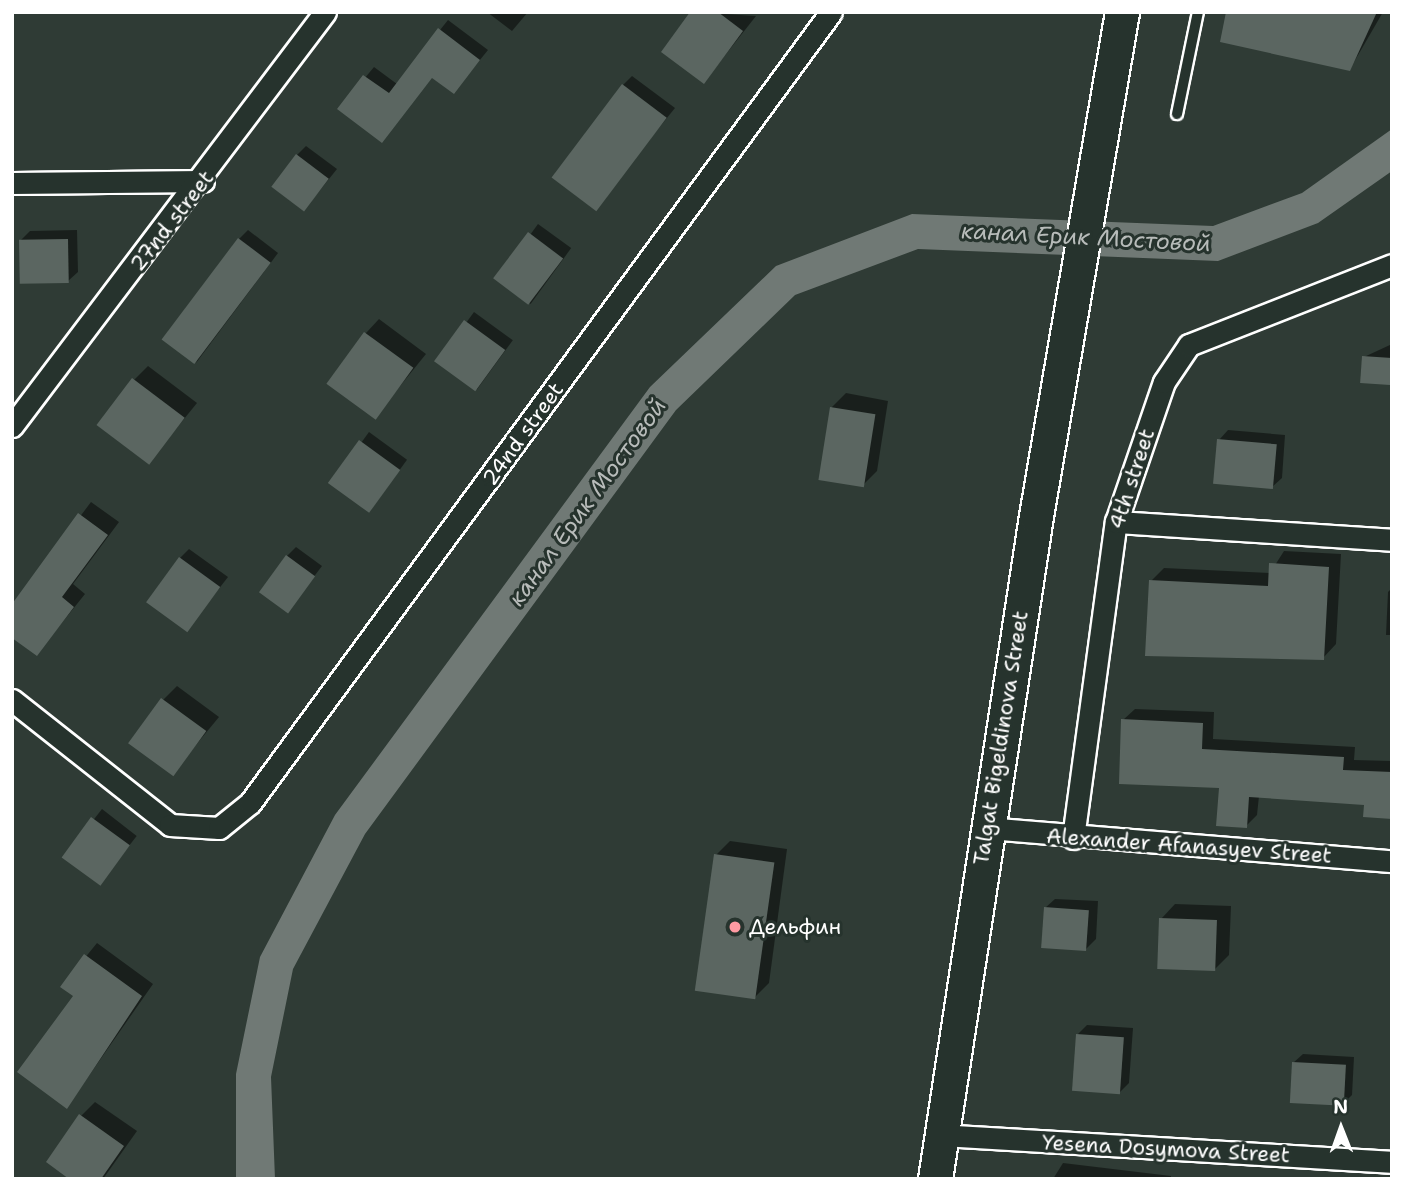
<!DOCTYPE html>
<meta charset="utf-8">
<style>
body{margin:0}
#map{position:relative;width:1404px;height:1191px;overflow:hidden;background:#2f3b35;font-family:"Shantell Sans",sans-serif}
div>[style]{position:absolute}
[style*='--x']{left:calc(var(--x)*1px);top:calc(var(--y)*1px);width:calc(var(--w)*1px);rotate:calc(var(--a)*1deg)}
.water>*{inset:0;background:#707975}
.shadow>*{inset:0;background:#0007;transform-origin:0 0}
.building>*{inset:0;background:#5b6661;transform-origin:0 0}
.roads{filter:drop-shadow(2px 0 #fff) drop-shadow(-2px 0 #fff) drop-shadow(0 2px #fff) drop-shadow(0 -2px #fff)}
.service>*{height:10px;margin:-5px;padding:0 5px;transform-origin:5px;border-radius:5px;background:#26332d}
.minor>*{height:21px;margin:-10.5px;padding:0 10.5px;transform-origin:10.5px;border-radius:10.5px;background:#26332d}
.primary>*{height:33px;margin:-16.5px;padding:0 16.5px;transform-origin:16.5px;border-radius:16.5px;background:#26332d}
.dots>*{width:19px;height:19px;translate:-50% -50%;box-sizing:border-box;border:4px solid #26332d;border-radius:50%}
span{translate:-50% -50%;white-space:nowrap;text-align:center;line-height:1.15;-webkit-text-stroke:6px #26332d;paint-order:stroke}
.street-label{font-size:21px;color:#fff}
.poi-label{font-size:21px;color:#fff}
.left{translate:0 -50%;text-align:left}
.water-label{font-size:23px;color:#b8bcba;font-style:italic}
.frame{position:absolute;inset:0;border:14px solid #fff;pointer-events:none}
.north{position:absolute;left:1306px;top:1093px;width:70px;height:70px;-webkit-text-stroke:5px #26332d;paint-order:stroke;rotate:359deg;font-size:19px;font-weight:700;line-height:28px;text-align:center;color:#fff}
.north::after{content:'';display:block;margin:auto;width:24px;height:32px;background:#fff;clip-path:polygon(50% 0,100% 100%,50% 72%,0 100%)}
</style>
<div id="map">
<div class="water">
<div style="clip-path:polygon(1392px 129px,1392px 171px,1318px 223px,1218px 261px,918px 249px,795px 295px,676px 410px,365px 834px,293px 969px,271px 1077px,275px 1179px,236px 1179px,236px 1074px,260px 957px,335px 815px,650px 387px,776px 266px,912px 214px,1213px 226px,1302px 193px)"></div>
</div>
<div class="shadow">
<div style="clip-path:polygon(487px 12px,528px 12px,512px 31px)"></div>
<div style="clip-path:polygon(693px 12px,756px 16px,704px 82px)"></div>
<div style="clip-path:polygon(1228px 12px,1383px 12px,1350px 69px)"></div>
<div style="clip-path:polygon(448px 20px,488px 50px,454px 92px,433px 76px,382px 141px,339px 109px,374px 67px,397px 84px)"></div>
<div style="clip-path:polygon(632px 76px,675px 108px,603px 197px,623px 85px)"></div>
<div style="clip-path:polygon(306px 146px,337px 169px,304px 210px,297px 155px)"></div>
<div style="left:538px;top:224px;width:41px;height:69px;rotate:36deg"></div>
<div style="clip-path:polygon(77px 230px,78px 272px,68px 281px,21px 240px,30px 231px)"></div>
<div style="clip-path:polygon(248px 230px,278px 253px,196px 363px,239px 239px)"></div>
<div style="left:474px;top:312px;width:48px;height:61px;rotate:36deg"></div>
<div style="clip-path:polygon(379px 319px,426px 354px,375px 417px,366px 333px)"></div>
<div style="clip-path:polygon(1392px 344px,1392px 383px,1364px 357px)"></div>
<div style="clip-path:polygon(148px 366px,197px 403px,149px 462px,134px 380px)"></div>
<div style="clip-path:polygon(846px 393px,888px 401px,877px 471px,863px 485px,832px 407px)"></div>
<div style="clip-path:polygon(1228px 430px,1285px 435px,1282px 478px,1272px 487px,1219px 440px)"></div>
<div style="left:369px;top:432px;width:47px;height:64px;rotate:36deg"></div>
<div style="clip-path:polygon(91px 502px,119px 522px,73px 584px,85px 594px,37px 654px,12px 607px)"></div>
<div style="clip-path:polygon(296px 547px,322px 566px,287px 612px,287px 556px)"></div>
<div style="clip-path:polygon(189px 549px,228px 577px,186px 631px,180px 558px)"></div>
<div style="clip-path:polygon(1284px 551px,1341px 554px,1336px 644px,1323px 658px,1151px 581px,1164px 568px,1270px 573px)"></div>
<div style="clip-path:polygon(1392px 588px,1392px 635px,1386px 635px,1388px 592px)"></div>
<div style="clip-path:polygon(177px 686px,219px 717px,172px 774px,163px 700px)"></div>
<div style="clip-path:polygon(1135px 709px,1214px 712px,1213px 739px,1355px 747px,1354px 760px,1392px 761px,1392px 817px,1366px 803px,1259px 796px,1257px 815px,1246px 826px,1221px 787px,1123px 720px)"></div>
<div style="left:102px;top:809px;width:44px;height:61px;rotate:38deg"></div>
<div style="clip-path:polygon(730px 841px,787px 849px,769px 983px,755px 997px,716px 855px)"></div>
<div style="clip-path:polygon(1055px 899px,1098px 901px,1096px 939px,1086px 949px,1045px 908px)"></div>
<div style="clip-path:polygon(1175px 904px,1231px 906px,1229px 955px,1215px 969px,1161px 919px)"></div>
<div style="clip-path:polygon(97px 943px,153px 984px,67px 1107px,75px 996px,62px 986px)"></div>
<div style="clip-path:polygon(1087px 1025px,1133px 1028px,1129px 1083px,1120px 1092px,1078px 1034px)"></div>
<div style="clip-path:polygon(1303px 1054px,1354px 1057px,1352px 1095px,1343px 1104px,1293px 1063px)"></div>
<div style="clip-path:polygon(95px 1102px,137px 1131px,103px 1179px,72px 1179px,81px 1116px)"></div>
<div style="clip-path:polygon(1063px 1163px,1171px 1176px,1171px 1179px,1053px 1179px)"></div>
</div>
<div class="building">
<div style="clip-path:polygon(690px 12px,718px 12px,743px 31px,704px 84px,661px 52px)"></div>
<div style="clip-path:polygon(1226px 12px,1377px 12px,1350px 71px,1220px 42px)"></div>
<div style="clip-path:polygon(438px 28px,480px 60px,454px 94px,432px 78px,382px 143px,337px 109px,363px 75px,389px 93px)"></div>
<div style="left:622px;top:84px;width:56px;height:117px;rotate:37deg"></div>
<div style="left:296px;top:154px;width:41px;height:41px;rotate:37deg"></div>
<div style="left:528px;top:232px;width:44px;height:58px;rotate:37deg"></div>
<div style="left:238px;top:238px;width:41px;height:127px;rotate:37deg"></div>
<div style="left:68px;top:239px;width:44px;height:49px;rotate:89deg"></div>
<div style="left:464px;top:320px;width:51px;height:51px;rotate:36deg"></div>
<div style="left:364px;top:332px;width:61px;height:64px;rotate:36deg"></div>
<div style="left:1362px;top:356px;width:30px;height:27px;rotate:4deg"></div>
<div style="left:132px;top:378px;width:66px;height:59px;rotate:37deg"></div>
<div style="left:830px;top:407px;width:46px;height:74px;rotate:9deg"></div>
<div style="left:1217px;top:439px;width:60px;height:45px;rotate:5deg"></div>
<div style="left:359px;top:440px;width:51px;height:53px;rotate:36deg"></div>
<div style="clip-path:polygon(78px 513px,108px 535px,62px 597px,74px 607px,37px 656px,12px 638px,12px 604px)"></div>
<div style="left:286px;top:555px;width:36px;height:46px;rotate:36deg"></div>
<div style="left:179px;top:557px;width:51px;height:56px;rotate:36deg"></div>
<div style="clip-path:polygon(1269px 563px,1329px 567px,1324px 660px,1145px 656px,1149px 580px,1268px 586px)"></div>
<div style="left:161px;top:698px;width:56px;height:56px;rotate:36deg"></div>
<div style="clip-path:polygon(1121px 719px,1203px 723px,1202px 749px,1344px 757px,1343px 770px,1392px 772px,1392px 819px,1363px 817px,1364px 805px,1249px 797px,1247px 828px,1216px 826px,1219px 788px,1119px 784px)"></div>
<div style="left:91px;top:817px;width:48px;height:50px;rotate:36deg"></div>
<div style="left:714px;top:854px;width:61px;height:138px;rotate:8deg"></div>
<div style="left:1044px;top:907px;width:45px;height:41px;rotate:4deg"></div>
<div style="left:1159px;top:918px;width:58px;height:51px;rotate:2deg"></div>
<div style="clip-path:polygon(84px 954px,142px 996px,67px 1109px,17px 1072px,73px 996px,60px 987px)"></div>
<div style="left:1076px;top:1034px;width:48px;height:57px;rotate:4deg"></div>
<div style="left:1292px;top:1062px;width:54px;height:41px;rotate:3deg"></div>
<div style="clip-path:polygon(79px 1114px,124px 1146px,101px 1179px,69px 1179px,46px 1162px)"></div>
</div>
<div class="roads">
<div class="service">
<div style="--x:1177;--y:114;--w:104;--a:-78.4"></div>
</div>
<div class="minor">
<div style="--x:12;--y:183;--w:191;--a:-0.6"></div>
<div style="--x:12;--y:426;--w:519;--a:-52.91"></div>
<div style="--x:1116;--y:522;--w:277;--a:3.7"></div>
<div style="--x:12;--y:700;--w:201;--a:38.3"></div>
<div style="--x:170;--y:825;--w:49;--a:3.5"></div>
<div style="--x:219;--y:828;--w:40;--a:-39"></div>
<div style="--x:250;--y:803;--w:981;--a:-53.7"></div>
<div style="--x:987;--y:828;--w:406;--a:4.7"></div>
<div style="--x:1073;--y:838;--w:319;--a:-82.3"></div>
<div style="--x:1116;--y:522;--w:148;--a:-71.1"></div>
<div style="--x:1164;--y:382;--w:45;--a:-56"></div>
<div style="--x:1189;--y:345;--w:218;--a:-21.5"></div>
<div style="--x:940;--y:1135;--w:453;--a:3.4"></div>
</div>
<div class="primary">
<div style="--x:935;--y:1179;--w:671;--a:-81.34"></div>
<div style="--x:1036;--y:516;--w:511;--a:-80.32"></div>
</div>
</div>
<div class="dots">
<div style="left:735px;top:927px;background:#ff9aa2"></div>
</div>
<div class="street-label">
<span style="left:172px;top:221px;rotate:-52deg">27nd street</span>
<span style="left:523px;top:434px;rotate:-54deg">24nd street</span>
<span style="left:1132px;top:479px;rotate:-72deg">4th street</span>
<span style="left:1001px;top:738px;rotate:-81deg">Talgat Bigeldinova Street</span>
<span style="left:1189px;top:846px;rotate:4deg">Alexander Afanasyev Street</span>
<span style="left:1166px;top:1149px;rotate:3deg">Yesena Dosymova Street</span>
</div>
<div class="poi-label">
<span class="left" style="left:749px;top:927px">Дельфин</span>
</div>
<div class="water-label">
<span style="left:1086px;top:237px;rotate:3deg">канал Ерик Мостовой</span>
<span style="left:587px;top:502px;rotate:-54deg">канал Ерик Мостовой</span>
</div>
<div class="frame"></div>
<div class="north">N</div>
</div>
